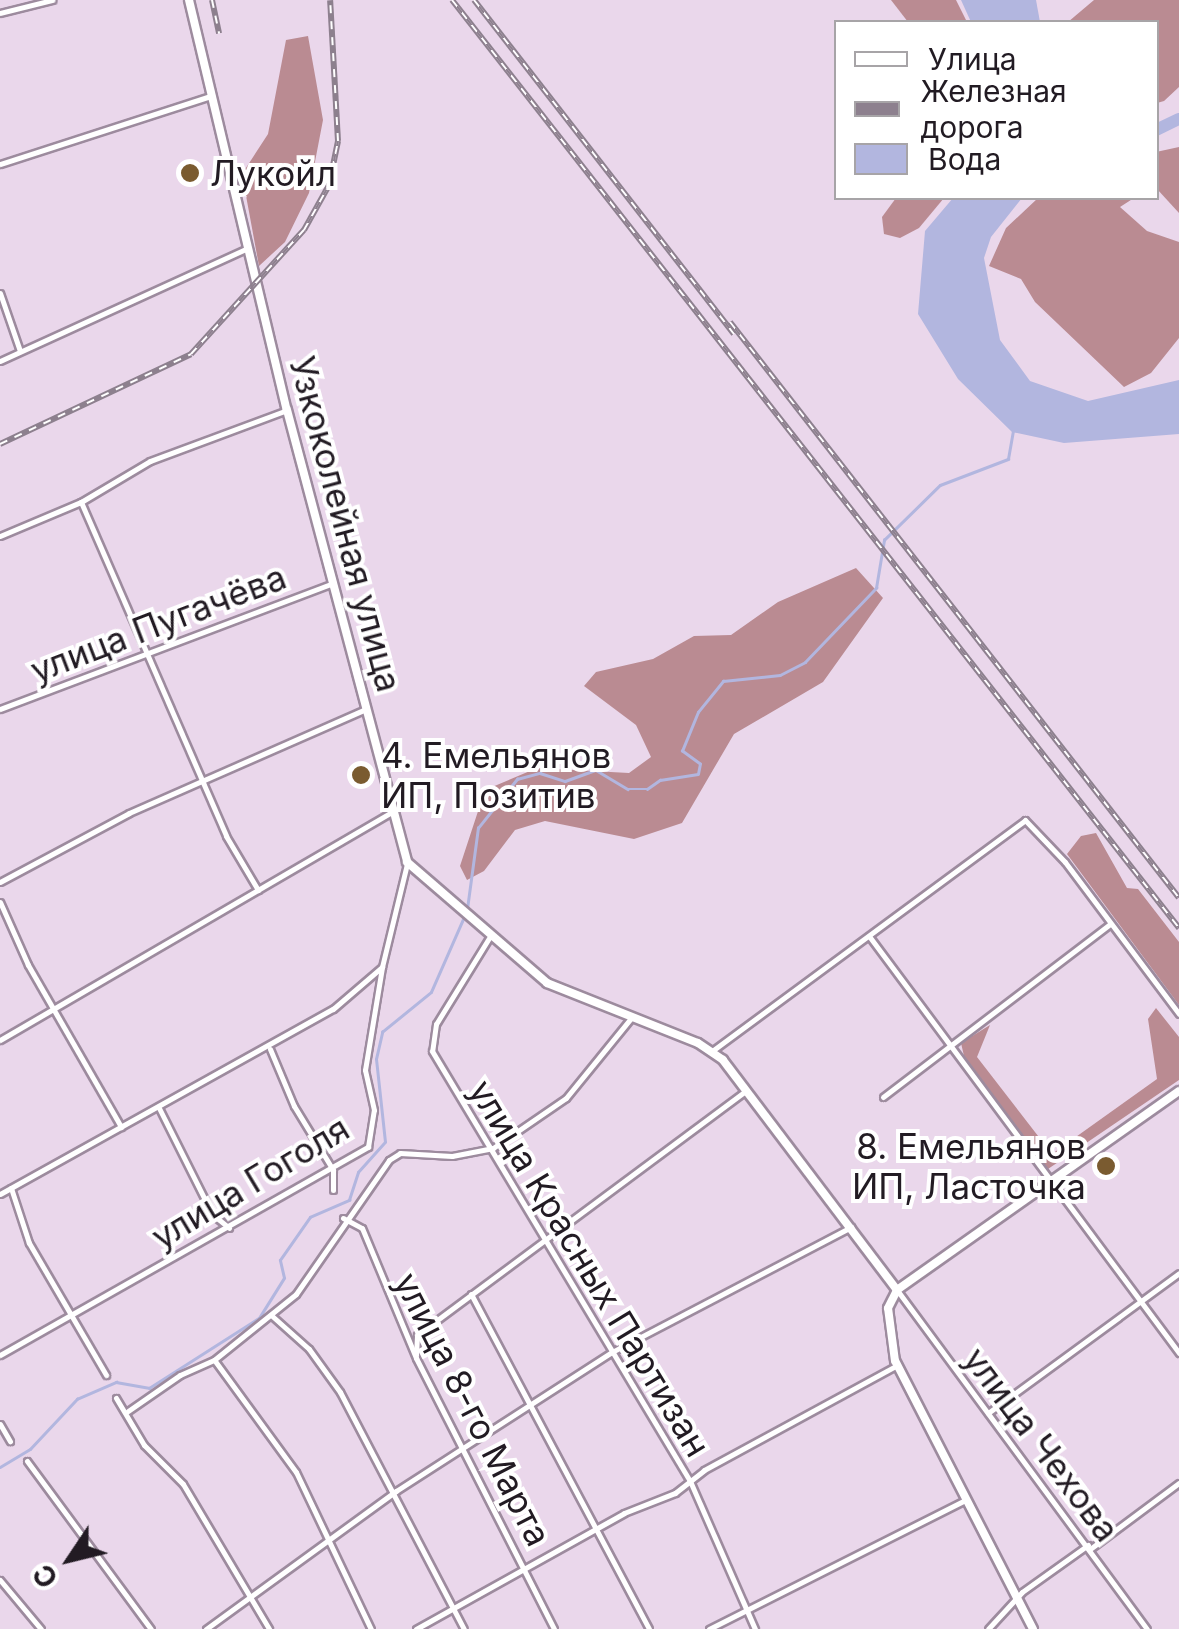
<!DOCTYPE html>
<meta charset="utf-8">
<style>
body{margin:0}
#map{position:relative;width:1179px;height:1629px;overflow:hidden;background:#ead7eb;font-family:Inter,sans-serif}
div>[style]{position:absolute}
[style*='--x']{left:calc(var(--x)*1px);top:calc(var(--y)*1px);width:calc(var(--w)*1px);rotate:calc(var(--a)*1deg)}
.forest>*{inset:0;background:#ba8b92}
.water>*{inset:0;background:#b2b6df}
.stream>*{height:2.5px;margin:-1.25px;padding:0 1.25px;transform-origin:1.25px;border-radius:1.25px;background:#b2b6df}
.river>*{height:12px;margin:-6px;padding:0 6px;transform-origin:6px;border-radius:6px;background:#b2b6df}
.roads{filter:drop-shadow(2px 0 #9d8b9e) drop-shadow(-2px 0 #9d8b9e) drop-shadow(0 2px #9d8b9e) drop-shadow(0 -2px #9d8b9e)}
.street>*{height:5px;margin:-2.5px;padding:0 2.5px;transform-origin:2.5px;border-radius:2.5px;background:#fff}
.secondary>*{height:8px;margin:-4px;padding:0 4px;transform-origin:4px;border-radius:4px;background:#fff}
.rail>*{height:6px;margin-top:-3px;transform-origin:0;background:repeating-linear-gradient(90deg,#fff 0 8px,#8d808e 0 16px);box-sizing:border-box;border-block:2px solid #8d808e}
.dots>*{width:28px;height:28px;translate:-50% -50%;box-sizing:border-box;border:5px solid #fff;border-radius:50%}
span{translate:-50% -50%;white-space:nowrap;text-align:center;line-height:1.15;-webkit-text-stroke:8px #fff;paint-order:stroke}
.poi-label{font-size:35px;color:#221b23}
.left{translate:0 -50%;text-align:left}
.right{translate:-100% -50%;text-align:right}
.street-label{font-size:35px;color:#221b23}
.legend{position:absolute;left:834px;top:20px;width:325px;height:180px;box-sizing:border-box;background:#fff;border:2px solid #a7a4a7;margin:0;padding:12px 18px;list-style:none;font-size:30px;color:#221b23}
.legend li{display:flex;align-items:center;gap:20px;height:50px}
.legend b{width:50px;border:2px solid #a7a4a7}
.north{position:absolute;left:20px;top:1509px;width:100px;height:100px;-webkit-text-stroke:8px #fff;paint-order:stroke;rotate:235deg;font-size:28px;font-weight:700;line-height:40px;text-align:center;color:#221b23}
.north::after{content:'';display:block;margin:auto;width:35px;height:45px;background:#221b23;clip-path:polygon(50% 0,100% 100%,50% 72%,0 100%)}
</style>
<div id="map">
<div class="forest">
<div style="clip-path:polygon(891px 0,956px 0,967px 22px,908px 22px)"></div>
<div style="clip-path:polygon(1094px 0,1179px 0,1179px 87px,1164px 101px,1157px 103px,1156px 22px,1068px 22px)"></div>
<div style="clip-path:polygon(308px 36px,323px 120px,309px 193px,285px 242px,259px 266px,242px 174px,268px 134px,286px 40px)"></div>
<div style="clip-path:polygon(1179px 147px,1179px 213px,1157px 189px,1156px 152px)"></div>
<div style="clip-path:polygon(896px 198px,944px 198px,919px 228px,900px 238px,884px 234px,882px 217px)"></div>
<div style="clip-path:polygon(1038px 198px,1134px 198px,1120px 207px,1147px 231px,1179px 242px,1179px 338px,1151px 373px,1124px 387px,1035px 302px,1021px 279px,989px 266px,1006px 228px)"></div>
<div style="clip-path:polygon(856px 568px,883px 598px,823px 682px,734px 734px,682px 823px,634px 839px,545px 821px,515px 830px,484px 871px,467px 880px,460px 866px,485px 790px,537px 768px,629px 773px,651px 757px,636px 725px,584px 686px,596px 672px,653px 659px,694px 636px,731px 635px,778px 602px)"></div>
<div style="clip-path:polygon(1096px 833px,1127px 888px,1138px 889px,1179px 942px,1179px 1005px,1067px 854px,1081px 836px)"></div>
<div style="clip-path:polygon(1156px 1008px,1179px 1037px,1179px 1080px,1048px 1169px,964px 1056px,961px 1043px,990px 1025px,977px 1057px,1052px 1154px,1157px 1079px,1148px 1019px)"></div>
</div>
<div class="water">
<div style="clip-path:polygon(961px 0,1036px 0,1040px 22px,971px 22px)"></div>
<div style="clip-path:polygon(953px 198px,1022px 198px,991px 237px,984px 258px,1000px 340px,1030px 381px,1088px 401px,1179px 380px,1179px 434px,1064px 443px,1012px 432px,958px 379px,918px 314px,925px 231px)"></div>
</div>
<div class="stream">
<div style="--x:467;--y:909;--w:82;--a:-82.3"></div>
<div style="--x:478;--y:828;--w:63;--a:-51.5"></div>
<div style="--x:517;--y:779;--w:24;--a:-15"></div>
<div style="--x:540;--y:773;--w:26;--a:18"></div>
<div style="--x:565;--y:781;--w:33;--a:-20"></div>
<div style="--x:596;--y:770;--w:37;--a:31"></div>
<div style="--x:628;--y:789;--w:19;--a:0"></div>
<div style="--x:647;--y:789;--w:16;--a:-35"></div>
<div style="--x:660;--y:780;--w:38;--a:-9"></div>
<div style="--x:698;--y:774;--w:10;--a:-79"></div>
<div style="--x:700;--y:764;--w:22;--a:-144"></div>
<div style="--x:682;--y:751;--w:42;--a:-67.7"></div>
<div style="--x:698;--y:712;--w:40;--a:-51"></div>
<div style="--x:723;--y:681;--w:57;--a:-6"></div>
<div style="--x:780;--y:675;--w:28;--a:-27"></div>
<div style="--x:805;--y:662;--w:103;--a:-46.2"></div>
<div style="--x:876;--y:588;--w:49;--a:-80.5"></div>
<div style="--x:884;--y:540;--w:78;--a:-44.5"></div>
<div style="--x:940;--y:485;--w:73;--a:-20.9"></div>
<div style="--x:1008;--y:459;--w:28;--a:-80"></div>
<div style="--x:0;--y:1467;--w:35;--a:-31"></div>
<div style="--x:30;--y:1449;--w:69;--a:-46.8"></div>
<div style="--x:77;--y:1399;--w:43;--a:-23.6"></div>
<div style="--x:116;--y:1382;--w:34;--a:10"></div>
<div style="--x:149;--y:1388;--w:130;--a:-32.5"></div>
<div style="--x:259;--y:1318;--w:47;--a:-58"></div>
<div style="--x:284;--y:1278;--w:18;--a:-103"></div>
<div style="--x:280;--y:1260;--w:52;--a:-55.1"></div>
<div style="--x:310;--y:1217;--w:43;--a:-23.6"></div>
<div style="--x:349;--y:1200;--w:29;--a:-72"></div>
<div style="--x:358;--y:1172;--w:40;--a:-48"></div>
<div style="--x:385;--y:1142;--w:83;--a:-96.2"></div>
<div style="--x:376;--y:1059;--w:28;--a:-77"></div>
<div style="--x:382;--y:1032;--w:63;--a:-39.2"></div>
<div style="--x:431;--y:992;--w:82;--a:-66.3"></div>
</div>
<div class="river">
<div style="--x:1156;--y:130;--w:25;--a:-26"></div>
</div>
<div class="roads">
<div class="street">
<div style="--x:0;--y:13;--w:54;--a:-14"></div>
<div style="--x:0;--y:164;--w:222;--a:-17.9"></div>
<div style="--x:0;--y:293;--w:61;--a:71"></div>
<div style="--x:0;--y:361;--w:273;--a:-24.5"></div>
<div style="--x:81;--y:502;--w:364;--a:66.5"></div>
<div style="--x:226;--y:836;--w:63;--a:59.3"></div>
<div style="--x:0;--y:536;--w:88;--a:-22.8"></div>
<div style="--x:81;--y:502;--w:80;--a:-30.7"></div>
<div style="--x:150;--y:461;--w:146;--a:-20.4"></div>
<div style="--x:0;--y:709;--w:356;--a:-20.7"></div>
<div style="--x:0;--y:882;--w:146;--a:-28.1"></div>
<div style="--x:129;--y:813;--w:259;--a:-23.7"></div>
<div style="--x:0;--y:902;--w:69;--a:66"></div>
<div style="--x:28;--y:965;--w:187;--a:60.1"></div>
<div style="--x:869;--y:936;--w:520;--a:53.37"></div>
<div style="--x:489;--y:938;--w:101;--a:121.6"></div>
<div style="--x:436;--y:1024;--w:27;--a:98"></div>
<div style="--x:432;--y:1051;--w:501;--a:59.04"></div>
<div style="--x:690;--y:1481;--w:162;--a:66.3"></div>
<div style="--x:0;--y:1040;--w:455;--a:-30.2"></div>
<div style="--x:270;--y:1049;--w:62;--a:67.2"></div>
<div style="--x:294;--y:1106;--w:75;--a:58.6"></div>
<div style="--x:333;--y:1170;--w:20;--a:90"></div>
<div style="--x:712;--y:1051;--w:389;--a:-36.4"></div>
<div style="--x:1025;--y:820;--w:58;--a:46.4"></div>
<div style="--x:1065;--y:862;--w:190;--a:53.1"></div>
<div style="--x:883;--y:1097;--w:285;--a:-37.3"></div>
<div style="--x:159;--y:1108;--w:119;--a:63.4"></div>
<div style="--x:212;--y:1214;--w:22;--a:39"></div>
<div style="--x:11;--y:1188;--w:58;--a:71.9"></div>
<div style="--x:29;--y:1243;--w:153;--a:59.7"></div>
<div style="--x:0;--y:1194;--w:381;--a:-29.1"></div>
<div style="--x:333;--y:1009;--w:65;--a:-40.6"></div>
<div style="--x:382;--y:967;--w:106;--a:-76.4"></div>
<div style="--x:343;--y:1218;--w:21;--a:28"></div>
<div style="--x:362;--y:1228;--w:141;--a:67.4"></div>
<div style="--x:416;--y:1358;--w:304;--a:63"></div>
<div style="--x:897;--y:1290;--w:421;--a:53.6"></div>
<div style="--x:471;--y:1294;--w:379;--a:62"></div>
<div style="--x:271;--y:1315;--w:51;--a:41.8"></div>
<div style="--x:309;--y:1349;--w:53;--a:54.2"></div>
<div style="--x:340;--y:1392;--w:267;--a:62.4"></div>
<div style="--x:0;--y:1355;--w:423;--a:-29.5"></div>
<div style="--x:368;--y:1147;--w:37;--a:-81"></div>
<div style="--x:374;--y:1110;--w:41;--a:-102.7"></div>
<div style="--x:365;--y:1070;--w:104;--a:-80.6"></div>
<div style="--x:416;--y:1355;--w:20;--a:-87"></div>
<div style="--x:417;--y:1335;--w:410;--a:-36.6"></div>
<div style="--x:215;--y:1361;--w:137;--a:53.9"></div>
<div style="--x:296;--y:1472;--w:174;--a:64.5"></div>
<div style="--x:116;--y:1398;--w:55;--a:59.2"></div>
<div style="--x:144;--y:1445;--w:55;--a:45"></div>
<div style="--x:183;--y:1484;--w:169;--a:59.3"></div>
<div style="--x:128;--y:1411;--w:63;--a:-34.7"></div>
<div style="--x:180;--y:1375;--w:37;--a:-24"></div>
<div style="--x:214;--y:1360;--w:105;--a:-38.8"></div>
<div style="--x:296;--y:1294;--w:163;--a:-55.2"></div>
<div style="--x:389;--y:1160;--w:13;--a:-32"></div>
<div style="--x:400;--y:1153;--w:52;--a:3.3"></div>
<div style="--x:452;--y:1156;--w:42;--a:-11"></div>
<div style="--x:493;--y:1148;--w:88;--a:-34.4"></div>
<div style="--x:566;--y:1098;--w:103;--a:-50.9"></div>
<div style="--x:988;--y:1413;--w:237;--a:-36.2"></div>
<div style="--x:0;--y:1424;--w:20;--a:60"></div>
<div style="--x:27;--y:1461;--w:209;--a:53.6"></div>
<div style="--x:1090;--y:1549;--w:111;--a:-36.6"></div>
<div style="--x:0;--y:1580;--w:64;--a:50.1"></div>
<div style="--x:206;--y:1629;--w:235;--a:-36"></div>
<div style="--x:396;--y:1491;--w:257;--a:-32.8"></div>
<div style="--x:612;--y:1352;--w:270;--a:-27.6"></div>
<div style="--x:416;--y:1629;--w:238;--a:-29.1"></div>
<div style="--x:624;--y:1513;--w:55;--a:-21.4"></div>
<div style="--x:675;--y:1493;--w:37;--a:-38"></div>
<div style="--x:704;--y:1470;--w:220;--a:-28.5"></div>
<div style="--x:709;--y:1629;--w:288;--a:-26.7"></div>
<div style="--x:988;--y:1629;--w:50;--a:-47.4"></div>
<div style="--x:1022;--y:1592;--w:81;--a:-35.5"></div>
</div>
<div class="secondary">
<div style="--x:189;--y:0;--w:422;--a:76.6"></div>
<div style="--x:287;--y:410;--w:468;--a:75.1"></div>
<div style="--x:407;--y:862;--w:185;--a:40.8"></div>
<div style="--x:547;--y:983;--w:162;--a:21.7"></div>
<div style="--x:698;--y:1043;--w:30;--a:34"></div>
<div style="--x:723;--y:1060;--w:288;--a:52.9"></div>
<div style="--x:1033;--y:1629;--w:301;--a:-117.2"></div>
<div style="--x:895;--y:1361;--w:53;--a:-97.5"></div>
<div style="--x:888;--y:1308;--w:20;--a:-63"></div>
<div style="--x:897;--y:1290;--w:345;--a:-35.2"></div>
</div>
</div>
<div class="rail">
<div style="--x:212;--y:0;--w:34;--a:78"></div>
<div style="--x:452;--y:0;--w:1179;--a:51.92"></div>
<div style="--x:474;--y:0;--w:423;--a:52.1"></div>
<div style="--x:730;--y:322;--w:730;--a:52.06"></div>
<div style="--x:0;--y:444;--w:211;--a:-25.2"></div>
<div style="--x:191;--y:354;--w:168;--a:-47.7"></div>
<div style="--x:304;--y:230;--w:51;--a:-60.9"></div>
<div style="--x:329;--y:185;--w:45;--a:-78.4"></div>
<div style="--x:338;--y:141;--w:141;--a:-93.2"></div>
</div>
<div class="dots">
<div style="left:190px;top:173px;background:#7a5b30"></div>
<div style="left:361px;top:775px;background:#7a5b30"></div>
<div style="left:1106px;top:1166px;background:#7a5b30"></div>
</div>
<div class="poi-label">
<span class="left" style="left:210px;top:173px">Лукойл</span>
<span class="left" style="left:381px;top:775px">4. Емельянов<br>ИП, Позитив</span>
<span class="right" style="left:1086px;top:1166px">8. Емельянов<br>ИП, Ласточка</span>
</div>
<div class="street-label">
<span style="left:346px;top:524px;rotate:75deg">Узкоколейная улица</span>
<span style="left:158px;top:623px;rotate:-21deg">улица Пугачёва</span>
<span style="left:250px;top:1182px;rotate:-31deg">улица Гоголя</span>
<span style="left:590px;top:1268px;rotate:59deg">улица Красных Партизан</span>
<span style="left:473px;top:1409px;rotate:63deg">улица 8-го Марта</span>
<span style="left:1042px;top:1444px;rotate:53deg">улица Чехова</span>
</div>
<ul class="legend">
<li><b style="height:12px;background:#fff"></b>Улица</li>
<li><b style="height:12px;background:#8d808e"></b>Железная дорога</li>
<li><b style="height:28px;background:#b2b6df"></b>Вода</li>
</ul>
<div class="north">С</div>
</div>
